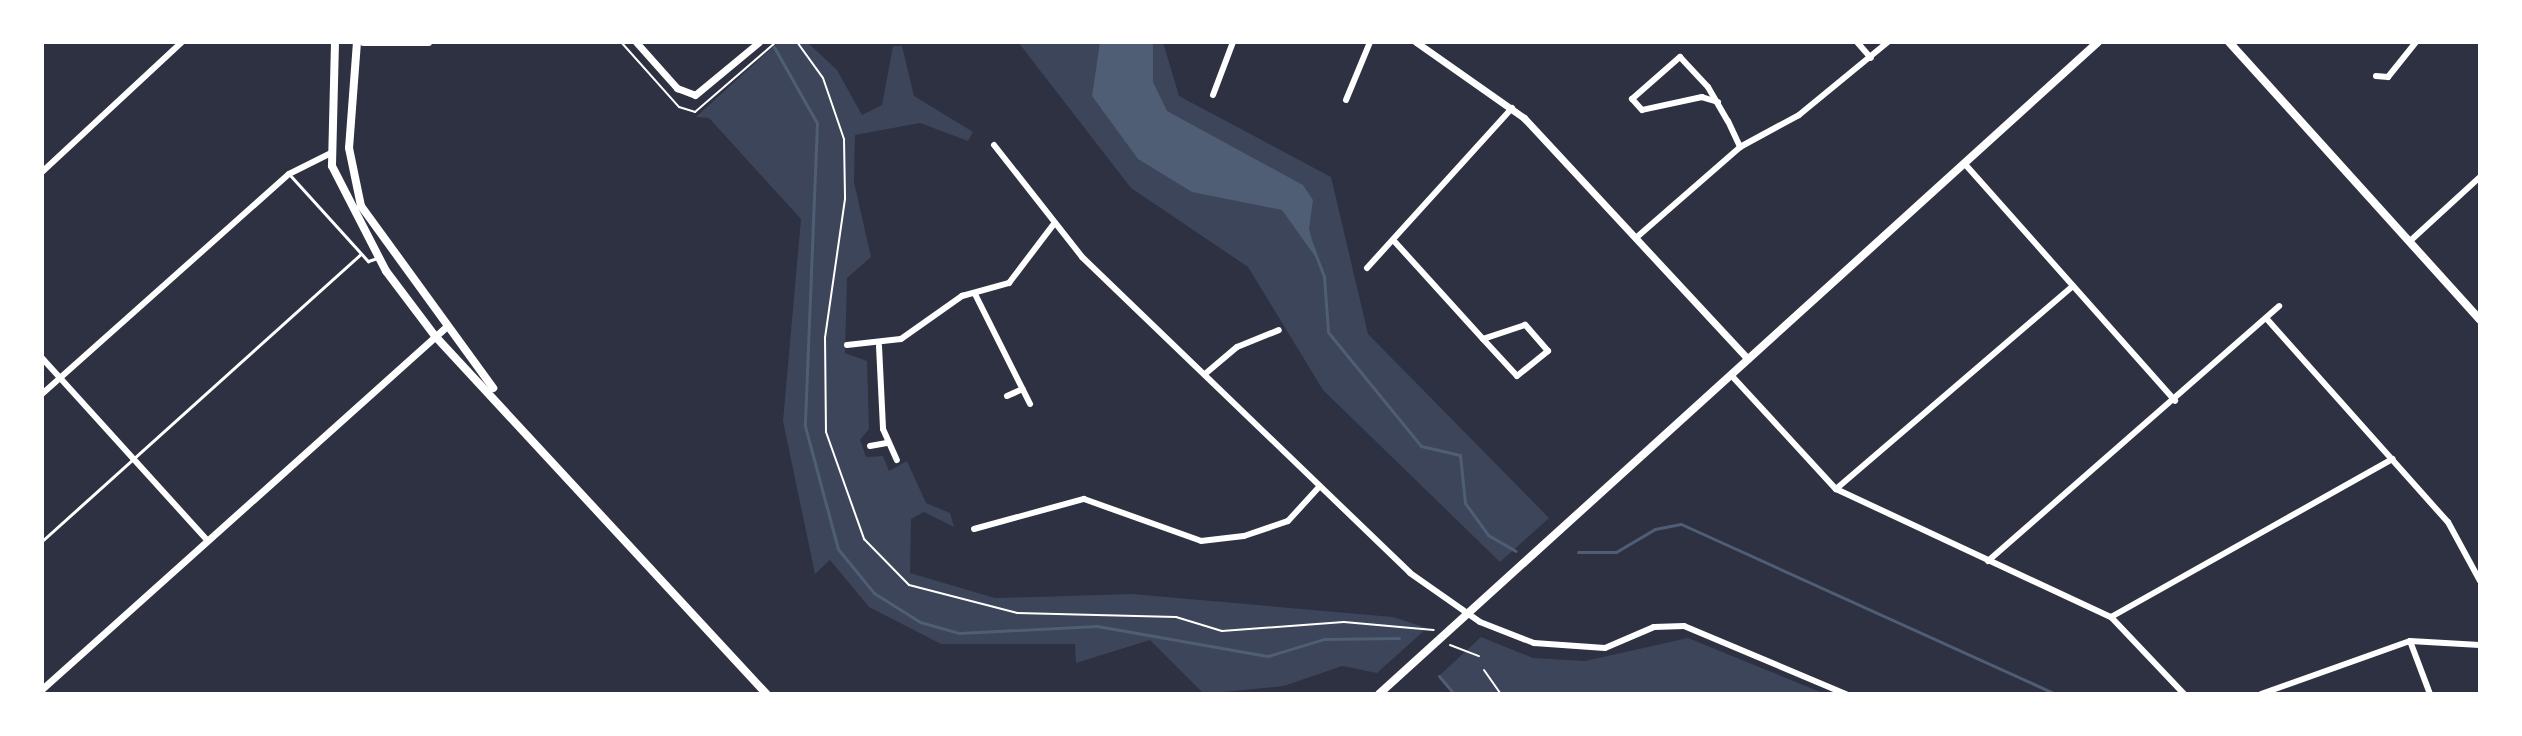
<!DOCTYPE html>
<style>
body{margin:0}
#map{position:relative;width:2522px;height:736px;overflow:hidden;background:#2d3142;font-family:"Zilla Slab",serif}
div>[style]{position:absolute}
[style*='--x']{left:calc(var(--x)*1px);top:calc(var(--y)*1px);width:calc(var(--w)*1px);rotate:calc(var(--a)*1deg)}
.green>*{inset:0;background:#3c4559}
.water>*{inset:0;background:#4f5d75}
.stream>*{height:3px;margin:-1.5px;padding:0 1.5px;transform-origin:1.5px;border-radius:1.5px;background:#4f5d75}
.path>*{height:2px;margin:-1px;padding:0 1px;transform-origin:1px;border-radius:1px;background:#fff}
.service>*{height:3px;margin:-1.5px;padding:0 1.5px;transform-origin:1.5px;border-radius:1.5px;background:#fff}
.minor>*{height:6px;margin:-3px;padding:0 3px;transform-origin:3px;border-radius:3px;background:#fff}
.tertiary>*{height:7px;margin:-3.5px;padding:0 3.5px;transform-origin:3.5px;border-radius:3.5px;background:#fff}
.secondary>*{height:8px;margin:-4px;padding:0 4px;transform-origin:4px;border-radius:4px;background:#fff}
span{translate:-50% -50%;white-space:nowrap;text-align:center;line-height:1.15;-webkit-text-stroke:8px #fff;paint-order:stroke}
.frame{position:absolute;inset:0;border:44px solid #fff;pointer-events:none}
</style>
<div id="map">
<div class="green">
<div style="clip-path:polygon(778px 42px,807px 42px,837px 70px,862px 115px,882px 105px,893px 46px,902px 46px,914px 96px,973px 132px,968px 141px,920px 123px,855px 135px,854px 182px,871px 257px,847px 278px,845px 353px,867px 361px,869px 429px,860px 440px,866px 457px,883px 456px,889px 471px,907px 461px,926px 503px,950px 513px,954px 527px,924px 512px,911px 519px,910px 573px,995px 598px,1132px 594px,1393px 617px,1427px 628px,1377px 673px,1342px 666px,1284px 686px,1204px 694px,1150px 640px,1076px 663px,1075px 644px,941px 644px,869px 607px,830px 560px,815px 574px,783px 421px,801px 219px,709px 118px,696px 117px)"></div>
<div style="clip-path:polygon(1018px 42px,1163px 42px,1179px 96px,1331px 177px,1368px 334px,1549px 518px,1500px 562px,1323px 390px,1248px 267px,1131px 188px)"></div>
<div style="clip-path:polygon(1481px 637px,1533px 658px,1585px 661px,1688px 638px,1825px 694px,1454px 694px,1439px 676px)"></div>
</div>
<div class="water">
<div style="clip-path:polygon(1100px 42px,1153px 42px,1153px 82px,1167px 111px,1303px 185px,1313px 200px,1309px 229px,1317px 259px,1282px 210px,1192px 192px,1138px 159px,1092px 96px)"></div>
</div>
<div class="stream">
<div style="--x:774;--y:47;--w:87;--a:60.5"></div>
<div style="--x:817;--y:123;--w:303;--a:92.3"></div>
<div style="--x:805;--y:426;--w:127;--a:75"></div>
<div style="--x:838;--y:549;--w:57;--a:50.7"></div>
<div style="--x:874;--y:593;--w:54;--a:32.2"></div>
<div style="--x:920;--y:622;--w:41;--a:15.8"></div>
<div style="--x:959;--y:633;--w:138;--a:-2.9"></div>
<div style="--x:1097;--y:626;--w:174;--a:10"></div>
<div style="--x:1268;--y:656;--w:59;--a:-16.9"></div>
<div style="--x:1324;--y:639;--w:75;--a:-0.8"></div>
<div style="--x:1310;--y:240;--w:39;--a:69"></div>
<div style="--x:1324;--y:276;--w:56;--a:85.9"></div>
<div style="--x:1328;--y:332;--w:147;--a:50.8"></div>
<div style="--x:1421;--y:446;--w:40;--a:13"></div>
<div style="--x:1460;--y:455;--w:48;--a:84.1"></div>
<div style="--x:1465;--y:503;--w:39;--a:54"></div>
<div style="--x:1488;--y:535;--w:32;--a:30"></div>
<div style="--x:1578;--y:552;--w:38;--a:0"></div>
<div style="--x:1616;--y:552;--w:45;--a:-30.5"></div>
<div style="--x:1655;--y:529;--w:26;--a:-11"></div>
<div style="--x:1681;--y:524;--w:411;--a:24.4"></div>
<div style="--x:1439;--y:676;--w:23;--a:50"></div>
</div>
<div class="path">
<div style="--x:621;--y:42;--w:87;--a:48.3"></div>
<div style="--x:679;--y:107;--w:17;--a:17"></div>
<div style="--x:695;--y:112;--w:107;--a:-40.8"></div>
<div style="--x:797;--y:42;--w:44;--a:54.2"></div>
<div style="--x:823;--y:78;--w:65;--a:71"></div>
<div style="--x:844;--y:139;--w:60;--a:89"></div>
<div style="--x:845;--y:199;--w:139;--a:98.2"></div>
<div style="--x:825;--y:337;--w:95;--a:89.4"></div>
<div style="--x:826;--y:432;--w:114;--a:70.4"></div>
<div style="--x:864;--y:539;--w:64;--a:45.6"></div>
<div style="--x:909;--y:585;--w:112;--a:14.5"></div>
<div style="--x:1017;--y:613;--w:159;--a:1.4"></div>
<div style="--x:1176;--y:617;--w:48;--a:16.9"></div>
<div style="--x:1222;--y:631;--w:122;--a:-4.2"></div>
<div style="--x:1344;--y:622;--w:90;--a:5.1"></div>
<div style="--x:1450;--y:645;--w:31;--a:21"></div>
<div style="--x:1484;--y:670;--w:29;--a:55"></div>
</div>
<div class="service">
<div style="--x:289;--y:174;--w:118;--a:47.8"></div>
<div style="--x:368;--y:261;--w:9;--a:-18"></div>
<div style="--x:42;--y:541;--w:429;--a:-42"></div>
</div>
<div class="minor">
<div style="--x:1857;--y:42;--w:21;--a:49"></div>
<div style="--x:2376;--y:76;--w:12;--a:5"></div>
<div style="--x:2388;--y:77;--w:45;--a:-51.3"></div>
<div style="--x:1213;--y:95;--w:57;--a:-69.3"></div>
<div style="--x:1346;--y:100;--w:63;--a:-67.5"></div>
<div style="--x:1718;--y:102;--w:17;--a:-163"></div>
<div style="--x:1702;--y:97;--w:61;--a:167.8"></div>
<div style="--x:1642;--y:110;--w:15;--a:-132"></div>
<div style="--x:1632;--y:99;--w:64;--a:-41.2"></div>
<div style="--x:1680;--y:57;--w:41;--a:47"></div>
<div style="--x:1708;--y:87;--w:39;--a:60"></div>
<div style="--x:1728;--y:121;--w:29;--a:65"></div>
<div style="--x:994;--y:145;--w:142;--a:51.8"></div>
<div style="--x:1082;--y:257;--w:455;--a:43.9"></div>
<div style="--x:1410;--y:573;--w:85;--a:35"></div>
<div style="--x:1480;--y:622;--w:58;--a:21.3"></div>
<div style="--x:1534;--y:643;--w:71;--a:4"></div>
<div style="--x:1605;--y:648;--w:53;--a:-23.2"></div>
<div style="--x:1654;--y:627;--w:30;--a:-2"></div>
<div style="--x:1684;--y:626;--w:176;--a:22.8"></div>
<div style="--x:1964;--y:163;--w:318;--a:48.4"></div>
<div style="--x:42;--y:172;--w:191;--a:-42.9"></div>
<div style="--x:1637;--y:237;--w:137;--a:-41.1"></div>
<div style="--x:1740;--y:147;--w:67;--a:-28.5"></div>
<div style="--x:1799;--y:115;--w:115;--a:-39.4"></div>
<div style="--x:1395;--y:242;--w:131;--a:47.8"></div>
<div style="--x:1483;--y:339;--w:50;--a:47.4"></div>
<div style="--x:1517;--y:376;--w:40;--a:-39"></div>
<div style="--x:1548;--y:351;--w:35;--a:-131"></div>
<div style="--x:1525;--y:325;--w:44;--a:161.6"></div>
<div style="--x:2409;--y:242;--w:96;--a:-42.5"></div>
<div style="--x:1367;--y:268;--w:216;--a:-47.8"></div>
<div style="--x:975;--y:294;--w:123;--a:63.4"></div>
<div style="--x:2266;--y:318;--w:273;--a:48.3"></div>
<div style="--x:2448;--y:522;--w:67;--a:61.5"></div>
<div style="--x:847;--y:345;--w:54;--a:-6.3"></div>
<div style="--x:901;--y:339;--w:75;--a:-35.2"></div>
<div style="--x:962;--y:296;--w:49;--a:-15.5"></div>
<div style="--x:1009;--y:283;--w:73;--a:-52.8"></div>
<div style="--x:879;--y:346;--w:83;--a:87.2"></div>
<div style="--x:883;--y:429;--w:34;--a:66"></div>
<div style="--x:42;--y:358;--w:246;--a:47.8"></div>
<div style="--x:1205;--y:374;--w:42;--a:-40.2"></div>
<div style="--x:1237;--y:347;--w:45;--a:-22"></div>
<div style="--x:1731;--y:375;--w:155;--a:47.4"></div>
<div style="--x:1836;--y:489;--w:303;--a:25"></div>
<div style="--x:2111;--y:617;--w:106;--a:46.5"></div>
<div style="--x:42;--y:394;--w:331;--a:-41.7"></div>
<div style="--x:289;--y:174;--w:47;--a:-26.6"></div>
<div style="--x:1007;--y:396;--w:17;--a:-24"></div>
<div style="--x:870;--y:446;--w:17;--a:-10"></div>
<div style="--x:1836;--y:489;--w:312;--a:-40.6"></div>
<div style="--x:974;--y:529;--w:114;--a:-15.3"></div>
<div style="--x:1084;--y:499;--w:124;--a:19.7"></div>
<div style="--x:1201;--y:541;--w:43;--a:-6.6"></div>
<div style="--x:1244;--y:536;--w:46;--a:-18.8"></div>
<div style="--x:1288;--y:521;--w:47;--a:-47.6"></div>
<div style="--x:1988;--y:561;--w:387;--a:-41.2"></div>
<div style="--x:2111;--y:617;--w:323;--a:-29.3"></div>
<div style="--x:2410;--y:641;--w:57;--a:69.3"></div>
<div style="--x:2261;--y:694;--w:158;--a:-19.6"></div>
<div style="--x:2410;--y:641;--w:70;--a:3.3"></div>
</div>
<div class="tertiary">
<div style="--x:363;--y:42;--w:65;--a:0"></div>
<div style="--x:636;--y:42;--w:62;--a:48.3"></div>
<div style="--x:677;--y:88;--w:19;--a:21"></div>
<div style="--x:695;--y:95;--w:83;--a:-39.6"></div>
<div style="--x:1416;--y:42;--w:132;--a:35.1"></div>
<div style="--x:1524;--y:118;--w:329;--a:47.1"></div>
<div style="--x:42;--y:689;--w:544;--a:-41.87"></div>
</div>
<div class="secondary">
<div style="--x:335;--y:42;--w:124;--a:91.4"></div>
<div style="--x:332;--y:166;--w:118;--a:62.8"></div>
<div style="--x:386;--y:271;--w:81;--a:53"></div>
<div style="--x:435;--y:336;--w:488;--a:47.2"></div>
<div style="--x:357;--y:42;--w:106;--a:94.3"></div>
<div style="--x:349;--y:148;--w:59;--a:78.3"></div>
<div style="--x:361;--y:206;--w:225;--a:54"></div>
<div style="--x:2229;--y:42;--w:375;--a:47.9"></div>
<div style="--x:1379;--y:694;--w:971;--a:-42.2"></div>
</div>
<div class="frame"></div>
</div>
